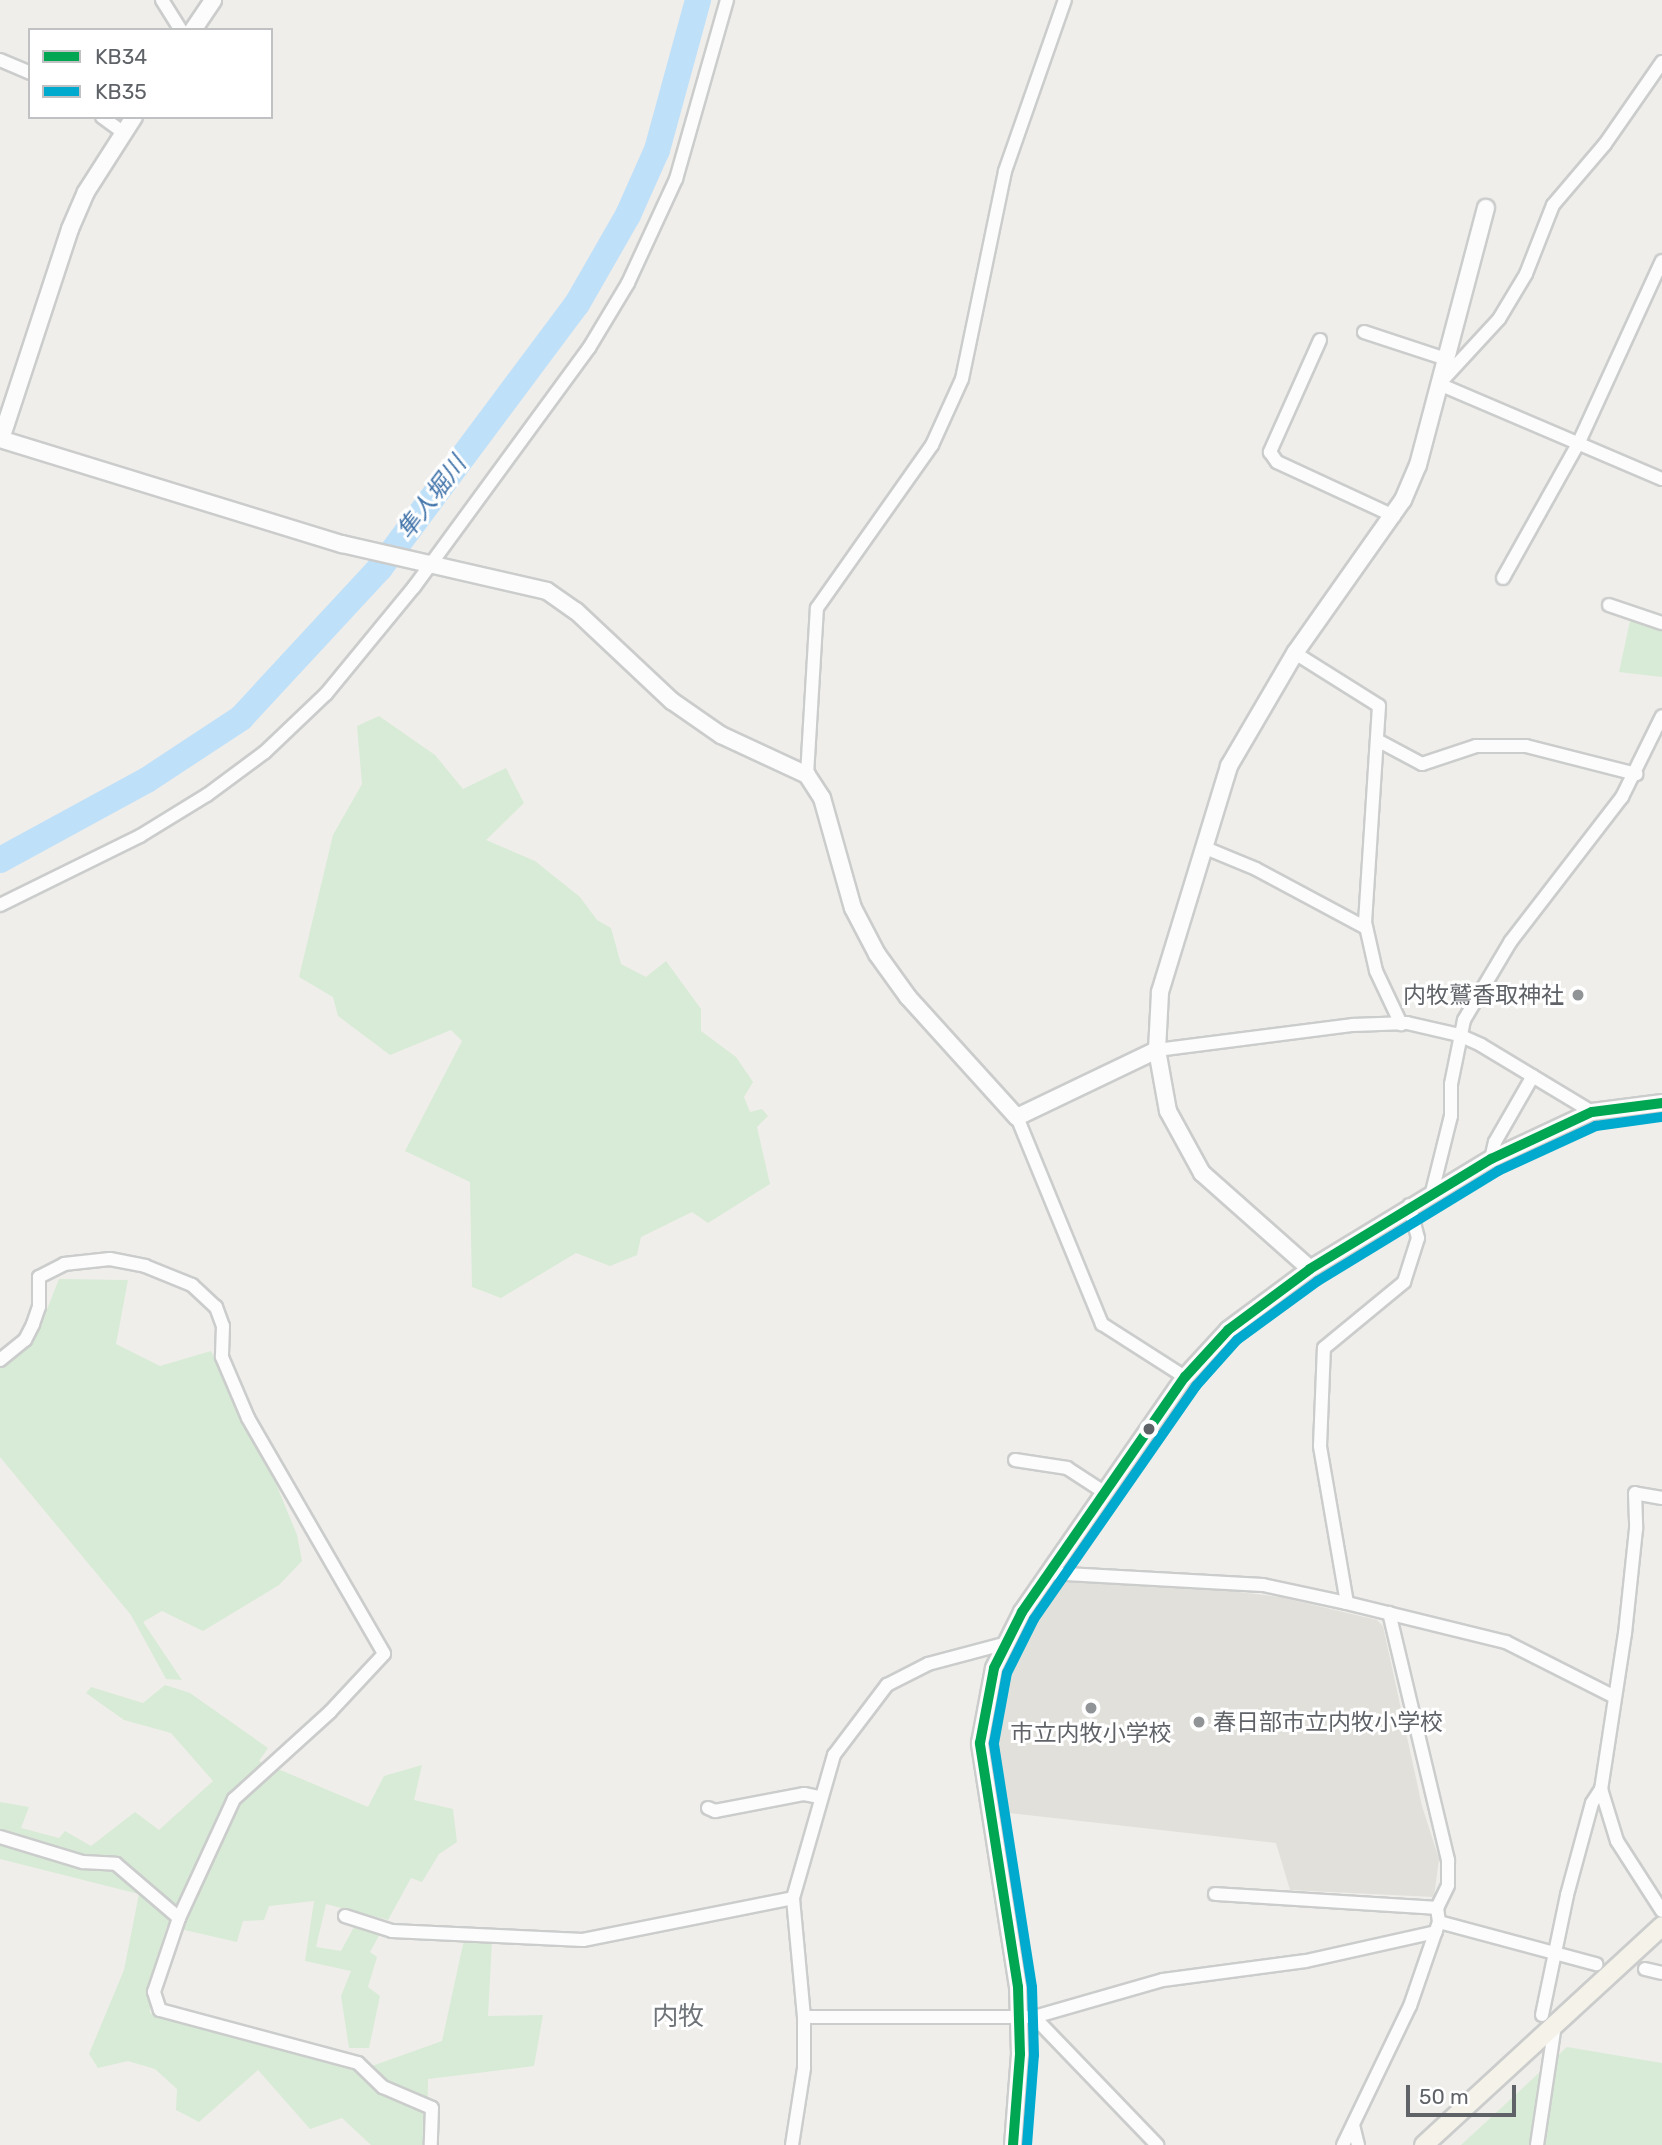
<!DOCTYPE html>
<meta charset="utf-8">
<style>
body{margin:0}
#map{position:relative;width:1662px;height:2145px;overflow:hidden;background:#efeeea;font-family:Rubik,"Noto Sans JP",sans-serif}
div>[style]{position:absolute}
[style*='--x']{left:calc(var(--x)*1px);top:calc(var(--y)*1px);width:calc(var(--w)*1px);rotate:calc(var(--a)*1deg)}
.education>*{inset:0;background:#e2e0da}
.green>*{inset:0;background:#d8ebd6}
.river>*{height:26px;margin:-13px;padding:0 13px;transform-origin:13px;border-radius:13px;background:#bfe0f9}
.roads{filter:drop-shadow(2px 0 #cbcccc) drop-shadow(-2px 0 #cbcccc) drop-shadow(0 2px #cbcccc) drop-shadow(0 -2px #cbcccc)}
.street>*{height:12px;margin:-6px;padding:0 6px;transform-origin:6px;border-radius:6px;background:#fdfcfc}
.secondary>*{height:16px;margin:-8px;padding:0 8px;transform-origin:8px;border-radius:8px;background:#fdfcfc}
.primary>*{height:18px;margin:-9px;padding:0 9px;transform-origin:9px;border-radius:9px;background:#f4f2e9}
.bus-1>*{height:10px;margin:-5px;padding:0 5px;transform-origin:5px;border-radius:5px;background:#00a651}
.bus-2>*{height:10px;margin:-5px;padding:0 5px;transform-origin:5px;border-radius:5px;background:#00a9ce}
.dots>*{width:19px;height:19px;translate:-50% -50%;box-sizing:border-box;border:4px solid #fff;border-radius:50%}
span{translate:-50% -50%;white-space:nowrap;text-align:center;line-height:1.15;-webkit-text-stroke:6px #fff;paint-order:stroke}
.poi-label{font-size:23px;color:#5f6368}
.right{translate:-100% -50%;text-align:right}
.left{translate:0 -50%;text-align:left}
.water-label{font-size:24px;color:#4174aa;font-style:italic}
.quarter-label{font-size:26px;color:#70757a}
.legend{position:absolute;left:28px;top:28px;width:245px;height:91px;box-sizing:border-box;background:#fff;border:2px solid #bfc1c3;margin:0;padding:9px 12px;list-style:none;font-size:21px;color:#5f6368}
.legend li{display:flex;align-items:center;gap:14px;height:35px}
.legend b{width:35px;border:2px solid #bfc1c3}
.scale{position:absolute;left:1406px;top:2085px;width:110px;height:32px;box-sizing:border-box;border:4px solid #5f6368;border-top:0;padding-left:9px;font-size:21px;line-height:24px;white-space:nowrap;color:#5f6368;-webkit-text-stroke:5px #fff;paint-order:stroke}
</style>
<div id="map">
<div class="education">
<div style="clip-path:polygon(1057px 1581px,1206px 1588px,1280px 1597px,1377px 1620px,1383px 1626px,1422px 1806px,1439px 1859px,1434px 1897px,1290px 1890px,1276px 1843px,1000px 1812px,993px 1740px,996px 1704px,1023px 1637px)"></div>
</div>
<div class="green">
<div style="clip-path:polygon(1630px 621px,1662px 631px,1662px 677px,1619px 672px)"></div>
<div style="clip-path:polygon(379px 716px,435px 755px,463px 789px,506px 768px,524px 803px,486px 840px,535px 861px,580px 897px,597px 920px,611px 928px,621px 964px,646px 977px,666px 961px,701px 1009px,701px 1031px,736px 1057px,753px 1082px,744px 1097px,750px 1112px,762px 1109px,768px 1116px,757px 1127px,770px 1184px,708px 1223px,692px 1212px,641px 1237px,637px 1255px,610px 1266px,576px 1253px,501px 1298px,472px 1287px,470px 1182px,405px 1151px,462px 1041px,451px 1030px,390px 1055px,338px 1016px,333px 997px,299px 977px,333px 835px,362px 784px,357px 726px)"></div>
<div style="clip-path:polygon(59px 1279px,128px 1280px,116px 1344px,160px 1366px,211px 1351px,265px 1457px,297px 1535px,302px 1561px,279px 1585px,203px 1631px,162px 1611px,143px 1622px,182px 1680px,166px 1679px,131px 1615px,0 1457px,0 1362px,40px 1327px)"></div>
<div style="clip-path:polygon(165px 1685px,190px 1693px,268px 1748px,259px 1761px,368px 1807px,384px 1776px,422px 1765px,414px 1800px,453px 1809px,457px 1842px,439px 1854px,422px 1882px,411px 1878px,388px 1920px,326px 1904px,316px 1947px,341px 1951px,355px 1925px,381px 1932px,370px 1952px,377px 1957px,368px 1987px,380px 1996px,369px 2048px,349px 2048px,341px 1996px,351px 1971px,305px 1961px,314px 1901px,269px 1906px,264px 1920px,243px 1921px,237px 1942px,167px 1926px,152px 1973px,150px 2013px,358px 2071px,442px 2041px,464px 1940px,492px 1941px,488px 2016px,543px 2015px,534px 2066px,428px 2079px,427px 2145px,371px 2145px,342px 2118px,310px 2129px,258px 2070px,199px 2122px,176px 2110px,177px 2089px,155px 2069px,128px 2061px,98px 2068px,89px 2054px,124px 1970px,139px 1894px,0 1859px,0 1802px,29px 1807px,21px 1828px,59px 1838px,65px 1831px,91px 1846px,135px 1812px,159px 1830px,213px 1781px,171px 1733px,124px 1720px,86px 1693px,91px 1687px,143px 1703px)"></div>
<div style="clip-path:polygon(1567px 2047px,1662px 2063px,1662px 2145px,1461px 2145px)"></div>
</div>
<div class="river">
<div style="--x:0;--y:860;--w:167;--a:-28.6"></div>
<div style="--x:147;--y:780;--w:113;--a:-33.4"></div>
<div style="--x:241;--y:718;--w:205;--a:-47.2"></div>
<div style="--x:380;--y:568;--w:329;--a:-53.3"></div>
<div style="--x:577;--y:304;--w:103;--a:-60.2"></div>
<div style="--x:628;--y:215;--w:71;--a:-66"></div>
<div style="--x:657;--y:150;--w:156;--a:-74.7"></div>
</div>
<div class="roads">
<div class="street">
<div style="--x:162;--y:0;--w:36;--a:58"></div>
<div style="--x:0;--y:60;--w:33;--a:23"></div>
<div style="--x:1662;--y:62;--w:100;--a:124.8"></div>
<div style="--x:1605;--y:144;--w:80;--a:130.4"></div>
<div style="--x:1553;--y:205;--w:74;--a:111.4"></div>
<div style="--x:1526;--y:274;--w:52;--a:121"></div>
<div style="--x:1499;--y:319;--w:88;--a:132.7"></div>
<div style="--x:1439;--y:384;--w:242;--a:23.1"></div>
<div style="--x:102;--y:117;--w:27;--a:36"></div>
<div style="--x:1364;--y:332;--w:86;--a:18.2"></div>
<div style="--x:1320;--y:340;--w:123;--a:114.1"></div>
<div style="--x:1270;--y:452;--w:12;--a:55"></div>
<div style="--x:1277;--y:462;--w:129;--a:24.8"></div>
<div style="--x:1503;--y:578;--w:156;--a:-60.8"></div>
<div style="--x:1579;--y:442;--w:199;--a:-65.4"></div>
<div style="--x:1609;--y:605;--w:56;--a:18.8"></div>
<div style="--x:1295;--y:653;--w:99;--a:32.2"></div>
<div style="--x:1379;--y:706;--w:216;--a:93.7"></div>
<div style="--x:1365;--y:922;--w:50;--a:77.3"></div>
<div style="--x:1376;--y:971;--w:59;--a:64.7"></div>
<div style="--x:1377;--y:740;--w:51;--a:28.1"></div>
<div style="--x:1422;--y:764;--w:57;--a:-18.4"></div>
<div style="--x:1476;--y:746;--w:50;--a:0"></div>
<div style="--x:1526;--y:746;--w:114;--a:14.3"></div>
<div style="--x:807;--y:775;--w:167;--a:-86.6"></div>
<div style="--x:817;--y:608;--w:199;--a:-54.8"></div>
<div style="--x:932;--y:445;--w:72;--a:-65.6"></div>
<div style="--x:962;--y:379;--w:212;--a:-78.3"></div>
<div style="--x:1005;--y:171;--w:181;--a:-70.7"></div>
<div style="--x:1203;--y:847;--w:57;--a:22.5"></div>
<div style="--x:1256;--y:869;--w:125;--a:28.2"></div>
<div style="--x:0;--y:905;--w:156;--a:-26.2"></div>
<div style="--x:140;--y:836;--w:79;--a:-31.5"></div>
<div style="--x:207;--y:795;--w:72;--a:-36.6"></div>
<div style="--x:265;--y:752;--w:84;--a:-43.6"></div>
<div style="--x:326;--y:694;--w:139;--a:-50.6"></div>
<div style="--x:414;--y:587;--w:296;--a:-53.8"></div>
<div style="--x:589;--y:348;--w:76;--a:-59"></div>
<div style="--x:628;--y:283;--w:115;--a:-65.2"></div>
<div style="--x:676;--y:179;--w:186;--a:-74.1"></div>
<div style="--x:1157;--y:1050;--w:198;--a:-7.3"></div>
<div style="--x:1353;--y:1025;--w:54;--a:-2.1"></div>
<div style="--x:1407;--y:1023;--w:53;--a:13"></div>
<div style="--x:1459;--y:1035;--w:24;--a:24"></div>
<div style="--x:1481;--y:1045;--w:130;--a:31.1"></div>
<div style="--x:1017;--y:1117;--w:224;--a:67.7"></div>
<div style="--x:1102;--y:1324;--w:98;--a:32.6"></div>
<div style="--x:1491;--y:1159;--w:17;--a:-77"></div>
<div style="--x:1495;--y:1142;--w:76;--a:-60.1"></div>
<div style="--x:1432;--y:1192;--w:78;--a:-76"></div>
<div style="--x:1451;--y:1116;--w:32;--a:-90"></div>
<div style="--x:1451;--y:1084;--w:65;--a:-78.5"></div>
<div style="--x:1464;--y:1020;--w:92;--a:-59.3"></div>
<div style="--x:1511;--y:941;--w:182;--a:-52.4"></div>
<div style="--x:1622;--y:797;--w:90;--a:-63.7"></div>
<div style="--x:0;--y:1360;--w:32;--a:-39"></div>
<div style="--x:25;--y:1340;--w:18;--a:-63"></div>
<div style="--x:33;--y:1324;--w:18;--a:-71"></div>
<div style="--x:39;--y:1307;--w:30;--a:-90"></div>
<div style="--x:39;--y:1277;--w:28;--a:-27"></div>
<div style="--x:64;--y:1264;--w:46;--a:-6.2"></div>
<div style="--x:110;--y:1259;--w:36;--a:11"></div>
<div style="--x:145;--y:1266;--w:51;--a:22"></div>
<div style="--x:192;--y:1285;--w:33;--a:43"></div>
<div style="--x:216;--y:1307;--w:20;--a:70"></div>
<div style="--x:223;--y:1326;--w:31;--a:92"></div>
<div style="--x:222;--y:1357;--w:66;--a:66.9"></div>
<div style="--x:248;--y:1418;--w:272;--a:60"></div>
<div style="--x:384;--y:1654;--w:79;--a:133"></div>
<div style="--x:330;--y:1712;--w:130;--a:137.8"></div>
<div style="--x:234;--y:1799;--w:131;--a:114.8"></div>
<div style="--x:179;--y:1918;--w:78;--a:108.7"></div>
<div style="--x:154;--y:1992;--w:19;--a:72"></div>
<div style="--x:160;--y:2010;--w:205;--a:15"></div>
<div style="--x:358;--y:2063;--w:35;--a:44"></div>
<div style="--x:383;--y:2087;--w:53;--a:23.2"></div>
<div style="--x:432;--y:2108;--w:37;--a:92"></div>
<div style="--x:1015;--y:1460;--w:53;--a:8.7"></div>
<div style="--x:1067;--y:1468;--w:44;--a:33"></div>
<div style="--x:1662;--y:1498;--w:27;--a:-170"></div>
<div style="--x:1635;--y:1493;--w:36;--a:88"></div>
<div style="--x:1636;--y:1529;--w:105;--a:96"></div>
<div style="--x:1625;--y:1633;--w:158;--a:98.7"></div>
<div style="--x:1601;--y:1789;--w:54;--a:72.9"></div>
<div style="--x:1617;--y:1841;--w:83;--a:57.3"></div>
<div style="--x:1048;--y:1573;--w:215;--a:3.2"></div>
<div style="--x:1263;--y:1585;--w:86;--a:12.1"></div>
<div style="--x:1347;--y:1603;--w:164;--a:13.8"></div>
<div style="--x:1506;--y:1642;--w:120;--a:26.8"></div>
<div style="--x:1347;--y:1603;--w:159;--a:-99.8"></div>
<div style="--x:1320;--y:1446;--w:98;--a:-87.7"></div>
<div style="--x:1324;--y:1348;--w:104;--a:-39.5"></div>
<div style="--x:1404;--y:1282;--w:46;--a:-72.3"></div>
<div style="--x:1418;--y:1238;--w:34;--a:-105"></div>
<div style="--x:708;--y:1808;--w:8;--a:23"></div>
<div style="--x:715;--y:1811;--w:91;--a:-10.8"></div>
<div style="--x:804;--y:1794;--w:16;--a:11"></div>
<div style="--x:0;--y:1837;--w:87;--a:16.8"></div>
<div style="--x:83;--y:1862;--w:33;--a:3"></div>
<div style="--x:116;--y:1864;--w:83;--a:40.6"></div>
<div style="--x:1215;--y:1894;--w:222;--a:3.6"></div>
<div style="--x:345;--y:1916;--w:49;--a:17.7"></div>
<div style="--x:392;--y:1931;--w:191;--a:2.7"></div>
<div style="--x:583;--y:1940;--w:214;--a:-11.3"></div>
<div style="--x:1439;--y:1922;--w:163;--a:15"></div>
<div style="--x:1645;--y:1969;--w:17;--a:13"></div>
<div style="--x:1542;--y:2015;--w:123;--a:-78.2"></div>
<div style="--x:1567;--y:1895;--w:95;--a:-74.8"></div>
<div style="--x:1592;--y:1803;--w:17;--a:-57"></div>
<div style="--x:804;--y:2017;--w:230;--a:0"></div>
<div style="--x:1034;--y:2017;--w:134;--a:-16"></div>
<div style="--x:1163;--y:1980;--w:144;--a:-7.6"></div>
<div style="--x:1306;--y:1961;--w:133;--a:-12.6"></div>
<div style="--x:1034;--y:2017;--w:178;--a:46.1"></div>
<div style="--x:1353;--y:2125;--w:21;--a:76"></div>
<div style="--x:792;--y:2145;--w:78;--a:-81.1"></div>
<div style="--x:804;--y:2068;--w:51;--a:-90"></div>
<div style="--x:804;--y:2017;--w:120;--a:-95.3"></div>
<div style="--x:793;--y:1898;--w:149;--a:-74"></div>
<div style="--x:834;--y:1755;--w:88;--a:-52.9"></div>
<div style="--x:887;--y:1685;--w:46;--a:-27.1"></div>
<div style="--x:928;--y:1664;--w:78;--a:-14.9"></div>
<div style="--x:1343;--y:2145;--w:154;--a:-64.3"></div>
<div style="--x:1410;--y:2006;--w:89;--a:-71"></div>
<div style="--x:1439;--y:1922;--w:14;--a:-98"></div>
<div style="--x:1437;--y:1908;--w:25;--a:-64"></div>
<div style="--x:1448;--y:1885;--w:25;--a:-90"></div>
<div style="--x:1448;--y:1860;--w:254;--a:-103.4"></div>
<div style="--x:1537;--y:2145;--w:121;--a:-81.5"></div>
</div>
<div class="secondary">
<div style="--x:193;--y:30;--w:36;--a:-56"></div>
<div style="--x:0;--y:439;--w:358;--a:17.1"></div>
<div style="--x:342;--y:544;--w:210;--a:12.9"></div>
<div style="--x:547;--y:591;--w:35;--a:35"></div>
<div style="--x:576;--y:611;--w:132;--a:43.2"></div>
<div style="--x:672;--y:701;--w:60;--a:34.8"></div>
<div style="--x:721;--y:735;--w:95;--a:24.9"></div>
<div style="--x:807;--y:775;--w:27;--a:57"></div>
<div style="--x:822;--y:798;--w:114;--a:74.3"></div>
<div style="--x:853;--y:908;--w:52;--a:62.4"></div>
<div style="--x:877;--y:954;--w:53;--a:54.2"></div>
<div style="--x:908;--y:997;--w:162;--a:47.8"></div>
<div style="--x:1017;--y:1117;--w:155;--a:-25.6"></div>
<div style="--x:1157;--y:1050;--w:62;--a:79.8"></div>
<div style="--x:1168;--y:1111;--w:71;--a:61.3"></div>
<div style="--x:1202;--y:1173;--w:144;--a:41.6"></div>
<div style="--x:1;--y:439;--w:221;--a:-71.8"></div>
<div style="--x:70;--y:229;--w:40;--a:-66.6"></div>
<div style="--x:86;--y:192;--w:89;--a:-57.4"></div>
<div style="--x:1157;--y:1050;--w:58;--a:-87"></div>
<div style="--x:1160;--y:992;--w:236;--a:-73"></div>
<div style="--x:1229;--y:766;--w:131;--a:-59.7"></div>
<div style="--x:1295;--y:653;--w:187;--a:-54.8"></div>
<div style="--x:1403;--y:500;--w:38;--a:-67"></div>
<div style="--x:1418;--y:465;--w:266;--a:-75.2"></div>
<div style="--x:1013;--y:2145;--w:91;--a:-85.6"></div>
<div style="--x:1020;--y:2054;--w:67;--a:-91.7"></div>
<div style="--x:1018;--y:1987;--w:247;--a:-98.9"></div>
<div style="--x:980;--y:1743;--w:76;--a:-79.4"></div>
<div style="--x:994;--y:1668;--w:63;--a:-63.4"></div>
<div style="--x:1022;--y:1612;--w:286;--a:-55.3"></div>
<div style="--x:1185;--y:1377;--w:64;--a:-47.5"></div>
<div style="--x:1228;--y:1330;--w:102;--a:-36.6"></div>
<div style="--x:1310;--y:1269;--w:212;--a:-31.3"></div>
<div style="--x:1491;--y:1159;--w:111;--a:-25"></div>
<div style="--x:1592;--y:1112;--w:71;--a:-7.3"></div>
</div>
<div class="primary">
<div style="--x:1424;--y:2145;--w:323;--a:-42.6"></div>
</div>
</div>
<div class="bus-1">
<div style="--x:1013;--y:2145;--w:91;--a:-85.6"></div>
<div style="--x:1020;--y:2054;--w:67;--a:-91.7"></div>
<div style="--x:1018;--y:1987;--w:247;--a:-98.9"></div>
<div style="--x:980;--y:1743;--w:76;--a:-79.4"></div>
<div style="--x:994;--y:1668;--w:63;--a:-63.4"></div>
<div style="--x:1022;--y:1612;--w:286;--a:-55.3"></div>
<div style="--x:1185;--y:1377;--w:64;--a:-47.5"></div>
<div style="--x:1228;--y:1330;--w:102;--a:-36.6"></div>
<div style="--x:1310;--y:1269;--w:212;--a:-31.3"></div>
<div style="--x:1491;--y:1159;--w:111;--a:-25"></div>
<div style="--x:1592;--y:1112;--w:71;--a:-7.3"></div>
</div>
<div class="bus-2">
<div style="--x:1027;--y:2145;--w:90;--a:-85.6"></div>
<div style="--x:1034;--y:2055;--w:68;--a:-91.7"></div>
<div style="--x:1032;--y:1987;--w:247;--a:-98.9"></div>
<div style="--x:994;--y:1743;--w:71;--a:-79.5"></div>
<div style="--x:1007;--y:1673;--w:60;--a:-63.4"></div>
<div style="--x:1034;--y:1619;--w:284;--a:-55.2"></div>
<div style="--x:1196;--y:1386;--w:62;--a:-48.3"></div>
<div style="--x:1237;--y:1340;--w:100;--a:-36.1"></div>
<div style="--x:1318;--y:1281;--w:211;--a:-31.4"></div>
<div style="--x:1498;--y:1171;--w:108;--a:-24.7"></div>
<div style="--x:1596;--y:1126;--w:67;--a:-7.8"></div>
</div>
<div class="dots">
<div style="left:1578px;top:995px;background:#919496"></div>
<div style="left:1149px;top:1429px;background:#5f6368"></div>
<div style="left:1091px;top:1708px;background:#919496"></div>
<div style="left:1199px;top:1722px;background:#919496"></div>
</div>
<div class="poi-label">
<span class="right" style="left:1564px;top:995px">内牧鷲香取神社</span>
<span class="left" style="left:1213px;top:1722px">春日部市立内牧小学校</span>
<span style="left:1091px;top:1733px">市立内牧小学校</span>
</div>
<div class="water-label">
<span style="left:432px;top:498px;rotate:-53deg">隼人堀川</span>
</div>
<div class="quarter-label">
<span style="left:678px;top:2017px">内牧</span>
</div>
<ul class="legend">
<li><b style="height:9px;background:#00a651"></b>KB34</li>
<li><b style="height:9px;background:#00a9ce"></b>KB35</li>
</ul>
<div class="scale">50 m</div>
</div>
